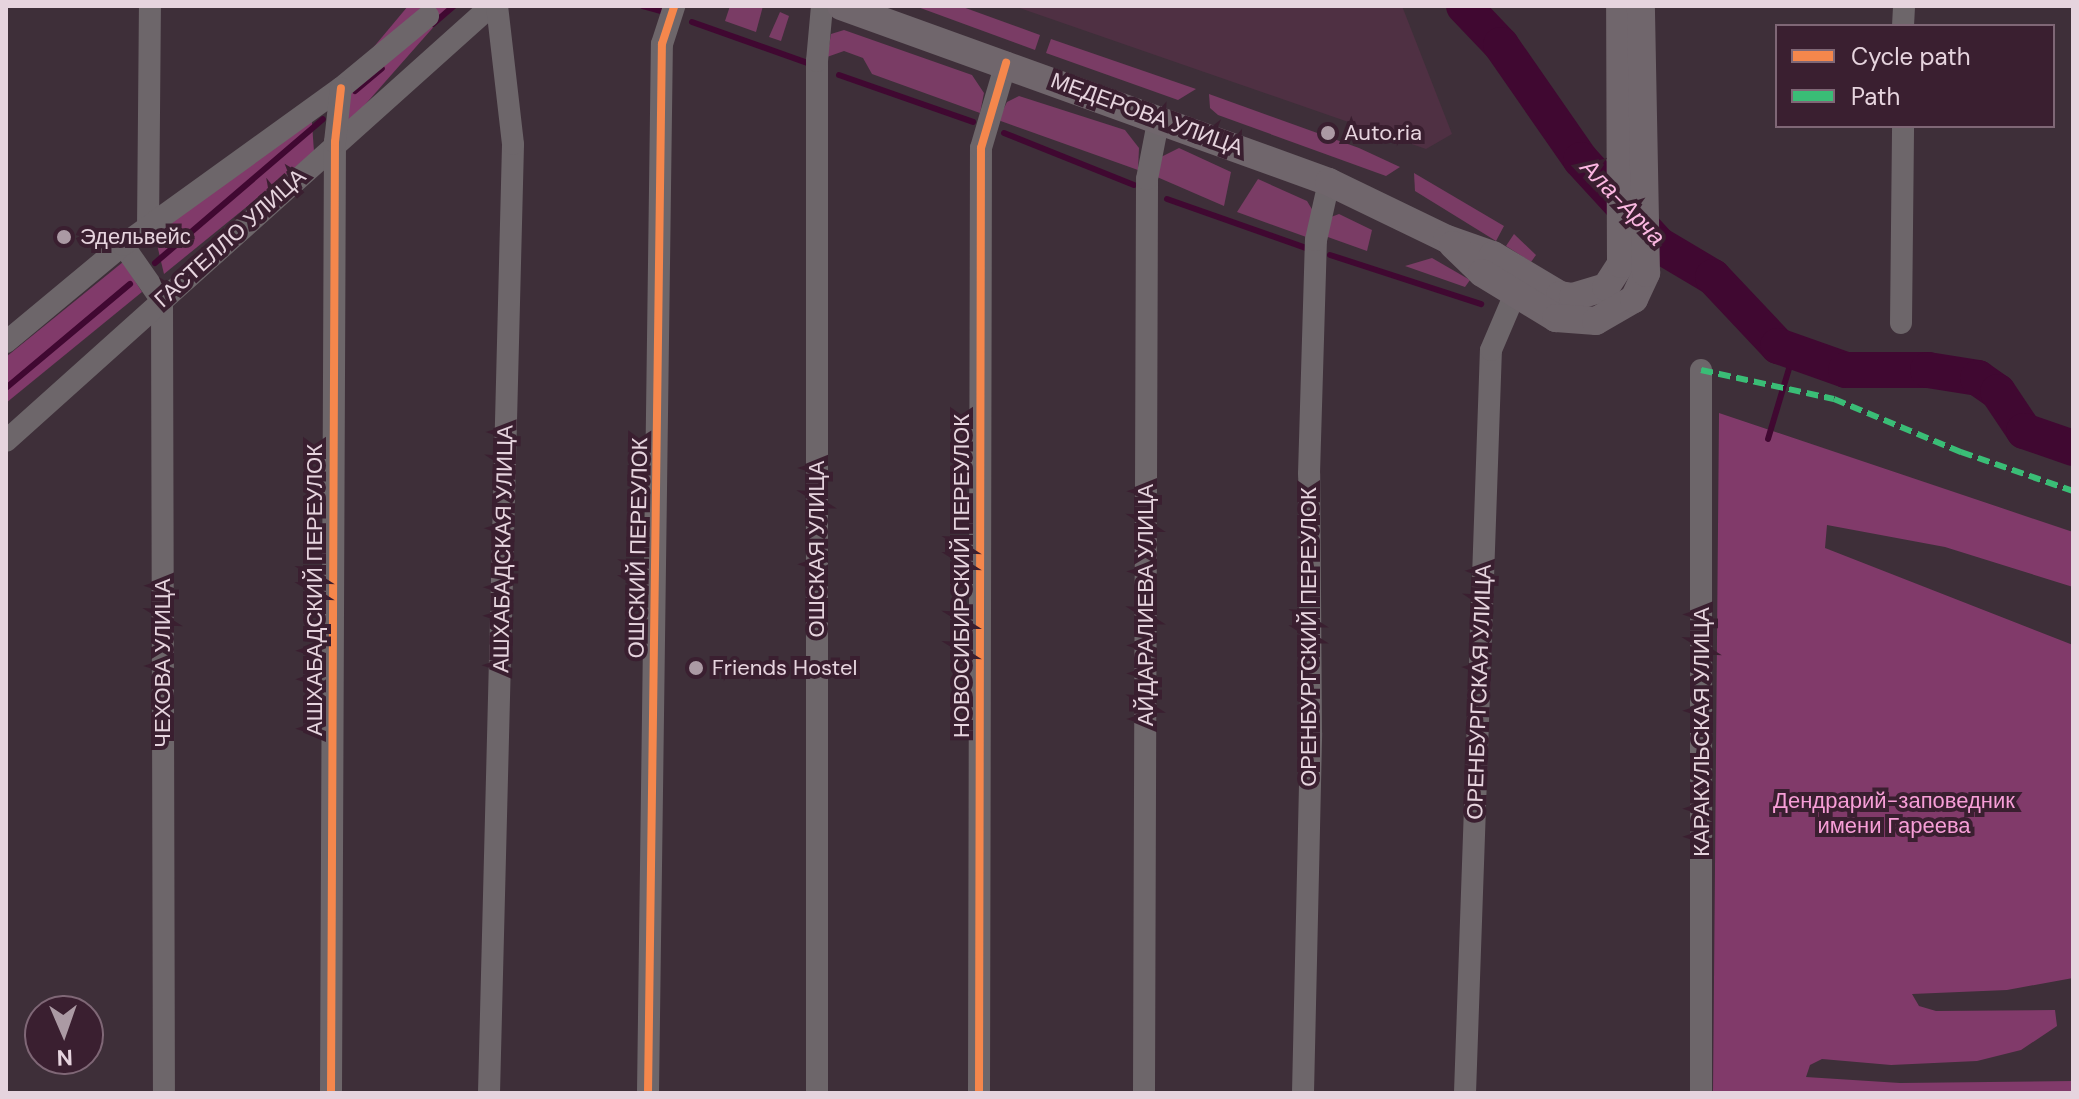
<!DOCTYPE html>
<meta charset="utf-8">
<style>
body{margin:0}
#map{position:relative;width:2079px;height:1099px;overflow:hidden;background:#3e2f39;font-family:"DM Sans",sans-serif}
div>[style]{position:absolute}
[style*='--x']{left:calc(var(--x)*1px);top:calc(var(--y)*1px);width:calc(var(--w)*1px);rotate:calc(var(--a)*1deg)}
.built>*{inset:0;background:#4f3043}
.green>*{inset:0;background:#7a3c65}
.forest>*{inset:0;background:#813a6a}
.stream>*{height:6px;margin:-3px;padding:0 3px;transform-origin:3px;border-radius:3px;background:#400831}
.river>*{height:36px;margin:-18px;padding:0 18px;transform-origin:18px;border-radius:18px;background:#400831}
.minor>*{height:22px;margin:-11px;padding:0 11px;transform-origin:11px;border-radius:11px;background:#6d666a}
.major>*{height:28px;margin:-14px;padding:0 14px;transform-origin:14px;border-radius:14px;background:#70666c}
.quiet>*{height:6px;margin-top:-3px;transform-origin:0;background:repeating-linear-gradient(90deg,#3abd76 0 12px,transparent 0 18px)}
.cycleway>*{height:8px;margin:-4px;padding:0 4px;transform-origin:4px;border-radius:4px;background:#f5874c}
.dots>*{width:22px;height:22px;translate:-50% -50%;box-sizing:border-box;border:4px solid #3a1f30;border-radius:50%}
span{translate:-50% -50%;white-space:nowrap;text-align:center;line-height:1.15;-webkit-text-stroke:8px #3a1f30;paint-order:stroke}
.street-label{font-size:22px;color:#e6d4de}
.poi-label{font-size:22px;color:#e6d4de}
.left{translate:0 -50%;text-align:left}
.park-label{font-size:22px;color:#f79ed7}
.water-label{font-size:24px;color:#fbb7e1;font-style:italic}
.frame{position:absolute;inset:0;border:8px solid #e6d4de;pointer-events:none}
.legend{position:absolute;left:1775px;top:24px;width:280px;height:104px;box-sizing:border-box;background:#3a1f30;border:2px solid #7f6776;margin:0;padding:10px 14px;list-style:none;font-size:24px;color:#e6d4de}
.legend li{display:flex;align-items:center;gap:16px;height:40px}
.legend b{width:40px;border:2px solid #7f6776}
.north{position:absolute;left:24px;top:995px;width:80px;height:80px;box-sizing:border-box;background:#3a1f30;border:2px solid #7f6776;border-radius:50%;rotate:178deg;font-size:22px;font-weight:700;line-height:32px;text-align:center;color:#e6d4de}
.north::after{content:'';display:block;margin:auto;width:28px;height:36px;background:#ab9aa4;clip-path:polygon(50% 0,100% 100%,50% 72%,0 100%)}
</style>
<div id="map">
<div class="built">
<div style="clip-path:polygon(1014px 6px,1402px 6px,1452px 134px,1426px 149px)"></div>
</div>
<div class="green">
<div style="clip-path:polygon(730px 6px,763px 6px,756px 32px,725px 21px)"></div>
<div style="clip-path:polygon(915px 6px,960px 6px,1040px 35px,1035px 50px)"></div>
<div style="clip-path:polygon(780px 12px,789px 16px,781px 41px,769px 37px)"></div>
<div style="clip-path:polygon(844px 30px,972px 75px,984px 93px,980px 113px,872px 74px,863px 58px,844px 51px,827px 57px,831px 34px)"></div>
<div style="clip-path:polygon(1051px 39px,1196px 89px,1178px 100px,1046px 53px)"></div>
<div style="clip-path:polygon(1209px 94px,1359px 148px,1400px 167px,1386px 176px,1218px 115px,1210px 108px)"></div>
<div style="clip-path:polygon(1019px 96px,1125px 130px,1139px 148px,1138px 170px,998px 120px,1007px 102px)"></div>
<div style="clip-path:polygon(1179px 148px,1231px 172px,1224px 206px,1157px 177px,1161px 157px)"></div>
<div style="clip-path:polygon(1414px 173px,1504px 226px,1496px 241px,1415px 191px)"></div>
<div style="clip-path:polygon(1258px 179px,1307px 201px,1313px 211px,1309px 238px,1237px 212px)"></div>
<div style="clip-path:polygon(1339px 214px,1372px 230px,1367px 251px,1325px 236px,1331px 217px)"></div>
<div style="clip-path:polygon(1514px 234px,1536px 255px,1531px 262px,1506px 246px)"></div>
<div style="clip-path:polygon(1432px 258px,1470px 280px,1465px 287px,1405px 266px)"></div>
</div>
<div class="forest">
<div style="clip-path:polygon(408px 6px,452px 6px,348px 124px,347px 79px)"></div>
<div style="clip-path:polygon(311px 109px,314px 152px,164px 274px,155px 236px)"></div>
<div style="clip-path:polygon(123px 262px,142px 292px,6px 403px,6px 357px)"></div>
<div style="clip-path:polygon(1719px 413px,2073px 532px,2073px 587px,1945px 547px,1827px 525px,1825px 548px,2073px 645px,2073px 978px,2007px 990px,1912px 994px,1919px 1006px,1936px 1011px,2055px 1010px,2057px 1026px,2021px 1050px,1977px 1061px,1891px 1065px,1822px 1059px,1810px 1065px,1806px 1077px,1900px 1083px,2073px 1081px,2073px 1093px,1713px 1093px)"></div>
</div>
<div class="stream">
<div style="--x:643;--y:6;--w:18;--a:16"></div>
<div style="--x:692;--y:22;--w:123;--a:19.5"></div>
<div style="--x:433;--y:24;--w:28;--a:-41"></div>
<div style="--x:839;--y:75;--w:142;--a:19.3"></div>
<div style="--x:355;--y:91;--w:35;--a:-40"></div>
<div style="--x:1004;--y:133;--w:140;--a:21.8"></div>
<div style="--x:1167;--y:199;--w:147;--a:19.4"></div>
<div style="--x:1330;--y:255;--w:159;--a:18"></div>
<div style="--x:155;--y:263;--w:221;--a:-40.6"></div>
<div style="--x:6;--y:388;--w:162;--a:-40"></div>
<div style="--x:1768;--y:439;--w:91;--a:-73.4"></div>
</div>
<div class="river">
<div style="--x:1464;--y:6;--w:54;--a:46.5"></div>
<div style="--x:1501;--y:45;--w:140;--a:55.2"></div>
<div style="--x:1581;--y:160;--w:115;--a:47.5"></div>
<div style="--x:1659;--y:245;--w:63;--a:30.7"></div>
<div style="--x:1713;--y:277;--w:95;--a:46.7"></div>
<div style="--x:1778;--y:346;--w:72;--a:19.4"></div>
<div style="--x:1846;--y:370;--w:82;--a:0"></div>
<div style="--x:1928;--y:370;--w:51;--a:9.1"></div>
<div style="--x:1978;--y:378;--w:24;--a:35"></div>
<div style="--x:1998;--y:392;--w:47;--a:56.3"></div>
<div style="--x:2024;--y:431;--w:52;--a:19.1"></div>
</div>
<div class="minor">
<div style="--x:1903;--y:26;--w:20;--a:-87"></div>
<div style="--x:148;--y:228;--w:222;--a:-89.5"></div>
<div style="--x:123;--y:245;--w:68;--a:55.1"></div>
<div style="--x:162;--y:301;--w:792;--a:89.86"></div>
<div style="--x:1901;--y:323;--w:197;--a:-89.4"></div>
<div style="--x:6;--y:342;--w:152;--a:-39.7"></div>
<div style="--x:123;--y:245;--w:269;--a:-35.8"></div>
<div style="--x:341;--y:88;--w:113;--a:-39.6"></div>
<div style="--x:6;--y:441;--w:651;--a:-41.89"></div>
<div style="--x:331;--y:1093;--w:951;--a:-89.76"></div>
<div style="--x:335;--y:142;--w:54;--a:-83.7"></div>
<div style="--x:489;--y:1093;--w:949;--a:-88.55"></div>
<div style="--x:513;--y:144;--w:139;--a:-96.6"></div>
<div style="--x:648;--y:1093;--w:1049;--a:-89.24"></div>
<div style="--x:662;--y:44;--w:40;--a:-72"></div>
<div style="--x:817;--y:1093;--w:1032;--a:-90"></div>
<div style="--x:817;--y:61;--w:55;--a:-84.8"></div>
<div style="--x:979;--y:1093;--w:945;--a:-89.88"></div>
<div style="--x:981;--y:148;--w:89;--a:-73.6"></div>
<div style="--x:1144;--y:1093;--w:914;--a:-89.81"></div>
<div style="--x:1147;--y:179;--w:63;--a:-79"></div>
<div style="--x:1303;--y:1093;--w:360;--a:-88.7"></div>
<div style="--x:1311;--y:733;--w:259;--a:-90.4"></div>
<div style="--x:1309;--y:474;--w:234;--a:-88.3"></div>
<div style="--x:1316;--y:240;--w:59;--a:-77.4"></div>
<div style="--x:1465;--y:1093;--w:743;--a:-88"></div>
<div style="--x:1491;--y:350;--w:59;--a:-66.9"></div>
<div style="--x:1701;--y:1093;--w:723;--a:-90"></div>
</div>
<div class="major">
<div style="--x:841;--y:6;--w:519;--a:19.83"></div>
<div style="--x:1329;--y:182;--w:131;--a:25.8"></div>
<div style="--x:1447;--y:239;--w:49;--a:19.2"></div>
<div style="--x:1493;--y:255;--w:78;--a:30.8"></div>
<div style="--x:1560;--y:295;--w:13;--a:9"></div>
<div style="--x:1573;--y:297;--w:34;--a:-17"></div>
<div style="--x:1606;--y:287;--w:27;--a:-57"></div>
<div style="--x:1621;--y:264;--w:258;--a:-90.2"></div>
<div style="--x:1453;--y:245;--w:40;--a:44"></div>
<div style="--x:1482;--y:273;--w:87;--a:31.3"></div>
<div style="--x:1556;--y:318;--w:40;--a:4.3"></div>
<div style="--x:1596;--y:321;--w:44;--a:-30.1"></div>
<div style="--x:1634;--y:299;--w:29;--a:-65"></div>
<div style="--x:1646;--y:273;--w:267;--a:-91.1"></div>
</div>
<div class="quiet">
<div style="--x:1701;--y:370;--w:136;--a:12.3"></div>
<div style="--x:1834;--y:399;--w:138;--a:22.7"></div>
<div style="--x:1961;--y:452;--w:119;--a:19.2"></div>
</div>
<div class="cycleway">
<div style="--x:331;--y:1093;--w:951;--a:-89.76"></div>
<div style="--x:335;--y:142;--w:54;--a:-83.7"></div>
<div style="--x:648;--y:1093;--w:1049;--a:-89.24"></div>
<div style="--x:662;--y:44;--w:40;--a:-72"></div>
<div style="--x:979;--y:1093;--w:945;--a:-89.88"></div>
<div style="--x:981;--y:148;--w:89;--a:-73.6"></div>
</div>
<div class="dots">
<div style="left:1328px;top:133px;background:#ab9aa4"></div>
<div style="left:64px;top:237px;background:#ab9aa4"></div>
<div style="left:696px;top:668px;background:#ab9aa4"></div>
</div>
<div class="street-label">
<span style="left:1147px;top:114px;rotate:20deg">МЕДЕРОВА УЛИЦА</span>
<span style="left:230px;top:238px;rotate:-42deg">ГАСТЕЛЛО УЛИЦА</span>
<span style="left:638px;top:548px;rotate:-89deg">ОШСКИЙ ПЕРЕУЛОК</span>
<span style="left:503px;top:549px;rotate:-89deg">АШХАБАДСКАЯ УЛИЦА</span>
<span style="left:817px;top:549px;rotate:-90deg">ОШСКАЯ УЛИЦА</span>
<span style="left:962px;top:576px;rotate:-90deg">НОВОСИБИРСКИЙ ПЕРЕУЛОК</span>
<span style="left:315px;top:590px;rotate:-90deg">АШХАБАДСКИЙ ПЕРЕУЛОК</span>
<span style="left:1146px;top:605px;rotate:-90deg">АЙДАРАЛИЕВА УЛИЦА</span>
<span style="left:1309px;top:637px;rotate:-90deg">ОРЕНБУРГСКИЙ ПЕРЕУЛОК</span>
<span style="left:163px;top:663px;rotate:-90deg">ЧЕХОВА УЛИЦА</span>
<span style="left:1479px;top:692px;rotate:-88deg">ОРЕНБУРГСКАЯ УЛИЦА</span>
<span style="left:1702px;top:732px;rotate:-90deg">КАРАКУЛЬСКАЯ УЛИЦА</span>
</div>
<div class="poi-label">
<span class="left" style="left:1344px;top:133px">Auto.ria</span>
<span class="left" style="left:80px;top:237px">Эдельвейс</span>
<span class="left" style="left:712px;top:668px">Friends Hostel</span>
</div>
<div class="park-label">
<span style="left:1894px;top:813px">Дендрарий-заповедник<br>имени Гареева</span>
</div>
<div class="water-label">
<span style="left:1623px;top:202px;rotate:46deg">Ала-Арча</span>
</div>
<div class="frame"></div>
<ul class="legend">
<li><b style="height:10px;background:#f5874c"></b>Cycle path</li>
<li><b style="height:10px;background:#3abd76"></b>Path</li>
</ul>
<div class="north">N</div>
</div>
